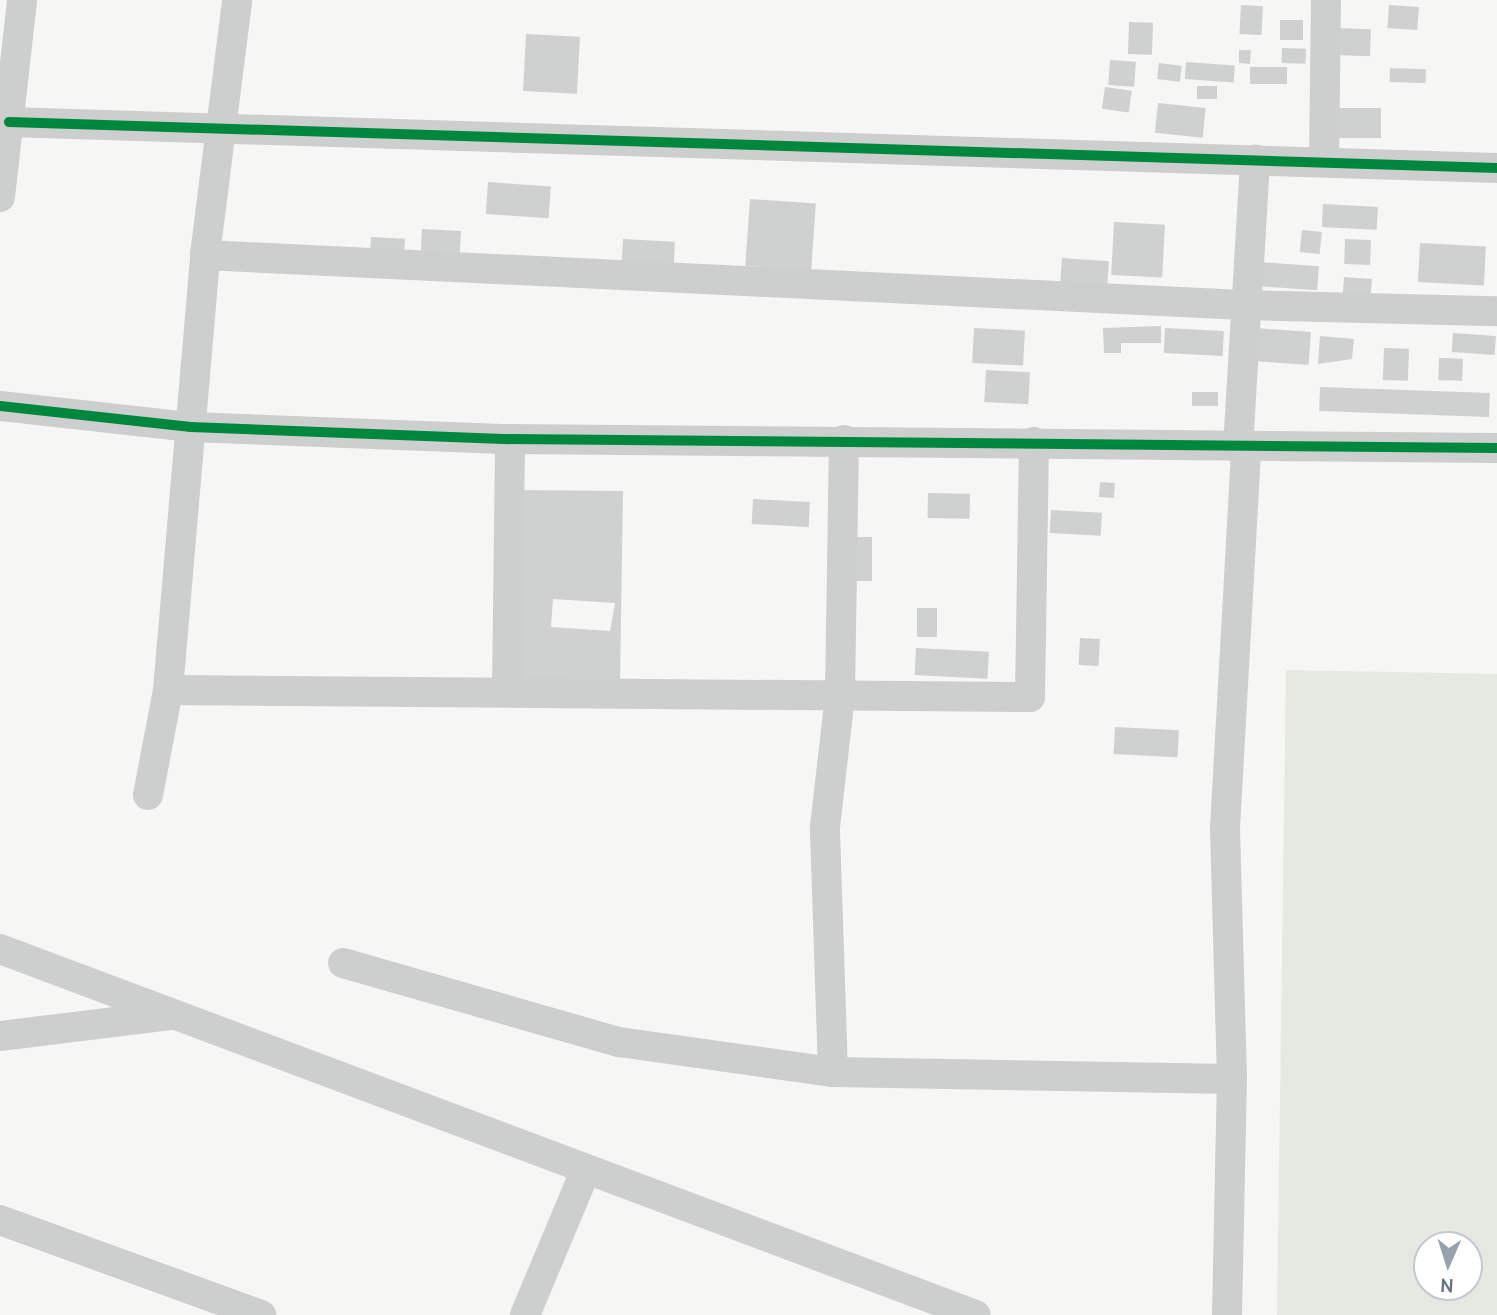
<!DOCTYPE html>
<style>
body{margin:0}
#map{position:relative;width:1497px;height:1315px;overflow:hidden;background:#f6f6f4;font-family:Cabin,sans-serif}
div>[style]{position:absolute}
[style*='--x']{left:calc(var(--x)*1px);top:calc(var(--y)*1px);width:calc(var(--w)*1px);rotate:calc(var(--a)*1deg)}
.green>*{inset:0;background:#e6e9e2}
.building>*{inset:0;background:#cfd1d0;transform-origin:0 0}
.minor>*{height:30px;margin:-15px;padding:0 15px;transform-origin:15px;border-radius:15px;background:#cdcfcf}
.cycleway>*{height:10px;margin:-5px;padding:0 5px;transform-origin:5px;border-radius:5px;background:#00873e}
span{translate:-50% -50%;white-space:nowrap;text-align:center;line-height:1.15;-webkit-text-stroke:7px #fff;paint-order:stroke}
.north{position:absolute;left:1413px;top:1231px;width:70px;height:70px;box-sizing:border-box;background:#fff;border:2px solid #c1c9cf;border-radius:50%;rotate:183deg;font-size:19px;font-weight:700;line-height:28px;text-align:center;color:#647786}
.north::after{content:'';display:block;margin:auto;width:24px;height:32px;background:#97a3ac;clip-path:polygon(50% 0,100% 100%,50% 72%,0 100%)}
</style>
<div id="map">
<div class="green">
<div style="clip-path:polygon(evenodd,1286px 670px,1497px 674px,1497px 1315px,1277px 1315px,1286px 670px,1469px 1245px,1469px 1287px,1427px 1287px,1427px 1245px,1469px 1245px)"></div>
</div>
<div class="building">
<div style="left:1241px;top:5px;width:22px;height:29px;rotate:3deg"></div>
<div style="left:1389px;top:5px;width:30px;height:23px;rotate:4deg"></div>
<div style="left:1280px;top:20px;width:23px;height:20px"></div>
<div style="left:1129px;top:22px;width:24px;height:32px;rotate:2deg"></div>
<div style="left:1336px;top:28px;width:35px;height:27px;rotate:2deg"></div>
<div style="left:526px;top:34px;width:54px;height:57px;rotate:3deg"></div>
<div style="left:1282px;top:48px;width:24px;height:15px;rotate:2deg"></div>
<div style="clip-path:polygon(1239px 50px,1251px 50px,1250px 64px,1239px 63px)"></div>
<div style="left:1110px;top:60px;width:26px;height:25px;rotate:4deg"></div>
<div style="left:1186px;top:62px;width:49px;height:17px;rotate:4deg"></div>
<div style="left:1159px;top:63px;width:23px;height:16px;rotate:7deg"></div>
<div style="left:1250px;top:67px;width:37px;height:17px"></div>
<div style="left:1390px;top:68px;width:36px;height:14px;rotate:2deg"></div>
<div style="left:1197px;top:86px;width:20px;height:13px"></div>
<div style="left:1105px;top:87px;width:27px;height:22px;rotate:8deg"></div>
<div style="left:1158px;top:103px;width:48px;height:30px;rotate:6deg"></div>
<div style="left:1327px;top:108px;width:54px;height:30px"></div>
<div style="left:488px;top:182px;width:63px;height:32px;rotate:4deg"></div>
<div style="left:750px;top:199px;width:66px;height:67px;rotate:4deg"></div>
<div style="left:1323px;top:204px;width:55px;height:23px;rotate:3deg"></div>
<div style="left:1114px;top:222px;width:51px;height:53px;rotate:3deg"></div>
<div style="left:422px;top:229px;width:39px;height:45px;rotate:3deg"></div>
<div style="left:1302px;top:230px;width:20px;height:22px;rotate:6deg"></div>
<div style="left:371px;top:237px;width:34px;height:24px;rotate:3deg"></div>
<div style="left:623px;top:239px;width:52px;height:26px;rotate:3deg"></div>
<div style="left:1345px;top:239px;width:26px;height:25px;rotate:2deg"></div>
<div style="left:1420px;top:243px;width:66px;height:39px;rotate:3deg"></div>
<div style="left:1062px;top:258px;width:47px;height:30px;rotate:4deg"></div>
<div style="left:1258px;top:262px;width:61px;height:24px;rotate:4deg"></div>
<div style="left:1344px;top:277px;width:28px;height:17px;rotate:4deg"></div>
<div style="clip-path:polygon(1161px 326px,1161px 343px,1121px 343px,1121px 353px,1104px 353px,1103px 328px)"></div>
<div style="left:974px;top:328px;width:51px;height:35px;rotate:3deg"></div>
<div style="left:1165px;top:328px;width:59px;height:25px;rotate:3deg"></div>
<div style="left:1254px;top:328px;width:57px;height:33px;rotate:4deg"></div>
<div style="left:1453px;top:333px;width:43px;height:19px;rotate:4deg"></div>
<div style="clip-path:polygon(1320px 336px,1354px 339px,1352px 359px,1318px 364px)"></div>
<div style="left:1384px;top:348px;width:25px;height:32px;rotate:2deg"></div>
<div style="left:1439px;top:358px;width:24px;height:22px;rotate:2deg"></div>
<div style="left:986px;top:370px;width:44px;height:32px;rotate:3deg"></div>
<div style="left:1320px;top:387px;width:170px;height:24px;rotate:2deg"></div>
<div style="left:1218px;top:392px;width:14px;height:26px;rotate:90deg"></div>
<div style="left:1100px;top:482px;width:15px;height:15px;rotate:4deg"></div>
<div style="clip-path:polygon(evenodd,514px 490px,623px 491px,620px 685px,512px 684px,514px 490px,553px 599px,615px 603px,610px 631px,551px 627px,553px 599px)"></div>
<div style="left:928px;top:493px;width:42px;height:25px;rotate:1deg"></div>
<div style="left:753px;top:499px;width:57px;height:25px;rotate:3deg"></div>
<div style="left:1051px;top:510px;width:51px;height:23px;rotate:3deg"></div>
<div style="left:853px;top:537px;width:19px;height:44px"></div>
<div style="left:917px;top:608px;width:20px;height:29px"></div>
<div style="left:1080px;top:638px;width:20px;height:27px;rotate:3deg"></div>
<div style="left:916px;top:648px;width:73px;height:27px;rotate:3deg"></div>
<div style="left:1115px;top:727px;width:64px;height:27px;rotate:3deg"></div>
</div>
<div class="minor">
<div style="--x:9;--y:122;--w:1489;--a:1.77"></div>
<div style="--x:1324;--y:161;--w:161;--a:-89.3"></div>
<div style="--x:0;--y:197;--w:198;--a:-83.6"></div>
<div style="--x:205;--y:255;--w:1039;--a:2.76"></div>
<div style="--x:1243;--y:305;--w:254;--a:1.4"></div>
<div style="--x:0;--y:406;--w:192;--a:6.3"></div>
<div style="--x:191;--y:427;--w:319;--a:2.2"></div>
<div style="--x:510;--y:439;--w:987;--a:0.52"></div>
<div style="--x:1238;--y:448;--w:289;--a:-86.6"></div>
<div style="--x:168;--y:690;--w:862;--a:0.47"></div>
<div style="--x:1030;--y:697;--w:255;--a:-89.1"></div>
<div style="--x:507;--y:692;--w:253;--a:-89.3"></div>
<div style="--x:148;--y:795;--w:107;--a:-79.2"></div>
<div style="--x:168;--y:690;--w:437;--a:-85.1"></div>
<div style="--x:205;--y:255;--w:257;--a:-82.8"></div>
<div style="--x:0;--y:949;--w:1042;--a:20.56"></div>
<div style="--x:343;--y:963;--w:287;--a:16"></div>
<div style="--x:619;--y:1042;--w:216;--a:8"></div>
<div style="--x:833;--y:1072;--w:399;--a:1"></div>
<div style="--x:0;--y:1036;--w:171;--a:-7"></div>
<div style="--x:833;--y:1072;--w:245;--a:-91.9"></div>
<div style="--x:825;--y:827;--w:133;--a:-83.5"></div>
<div style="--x:840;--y:695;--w:255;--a:-89.1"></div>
<div style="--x:0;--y:1220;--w:278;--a:20"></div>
<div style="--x:525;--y:1315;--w:158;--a:-67.3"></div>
<div style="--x:1227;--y:1315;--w:236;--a:-88.8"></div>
<div style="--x:1232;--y:1079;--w:251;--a:-91.6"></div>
<div style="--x:1225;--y:828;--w:382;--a:-86.8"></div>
</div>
<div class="cycleway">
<div style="--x:9;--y:122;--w:1489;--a:1.77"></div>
<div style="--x:0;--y:406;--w:192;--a:6.3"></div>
<div style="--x:191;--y:427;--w:319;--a:2.2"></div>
<div style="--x:510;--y:439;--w:987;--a:0.52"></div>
</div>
<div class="north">N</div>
</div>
